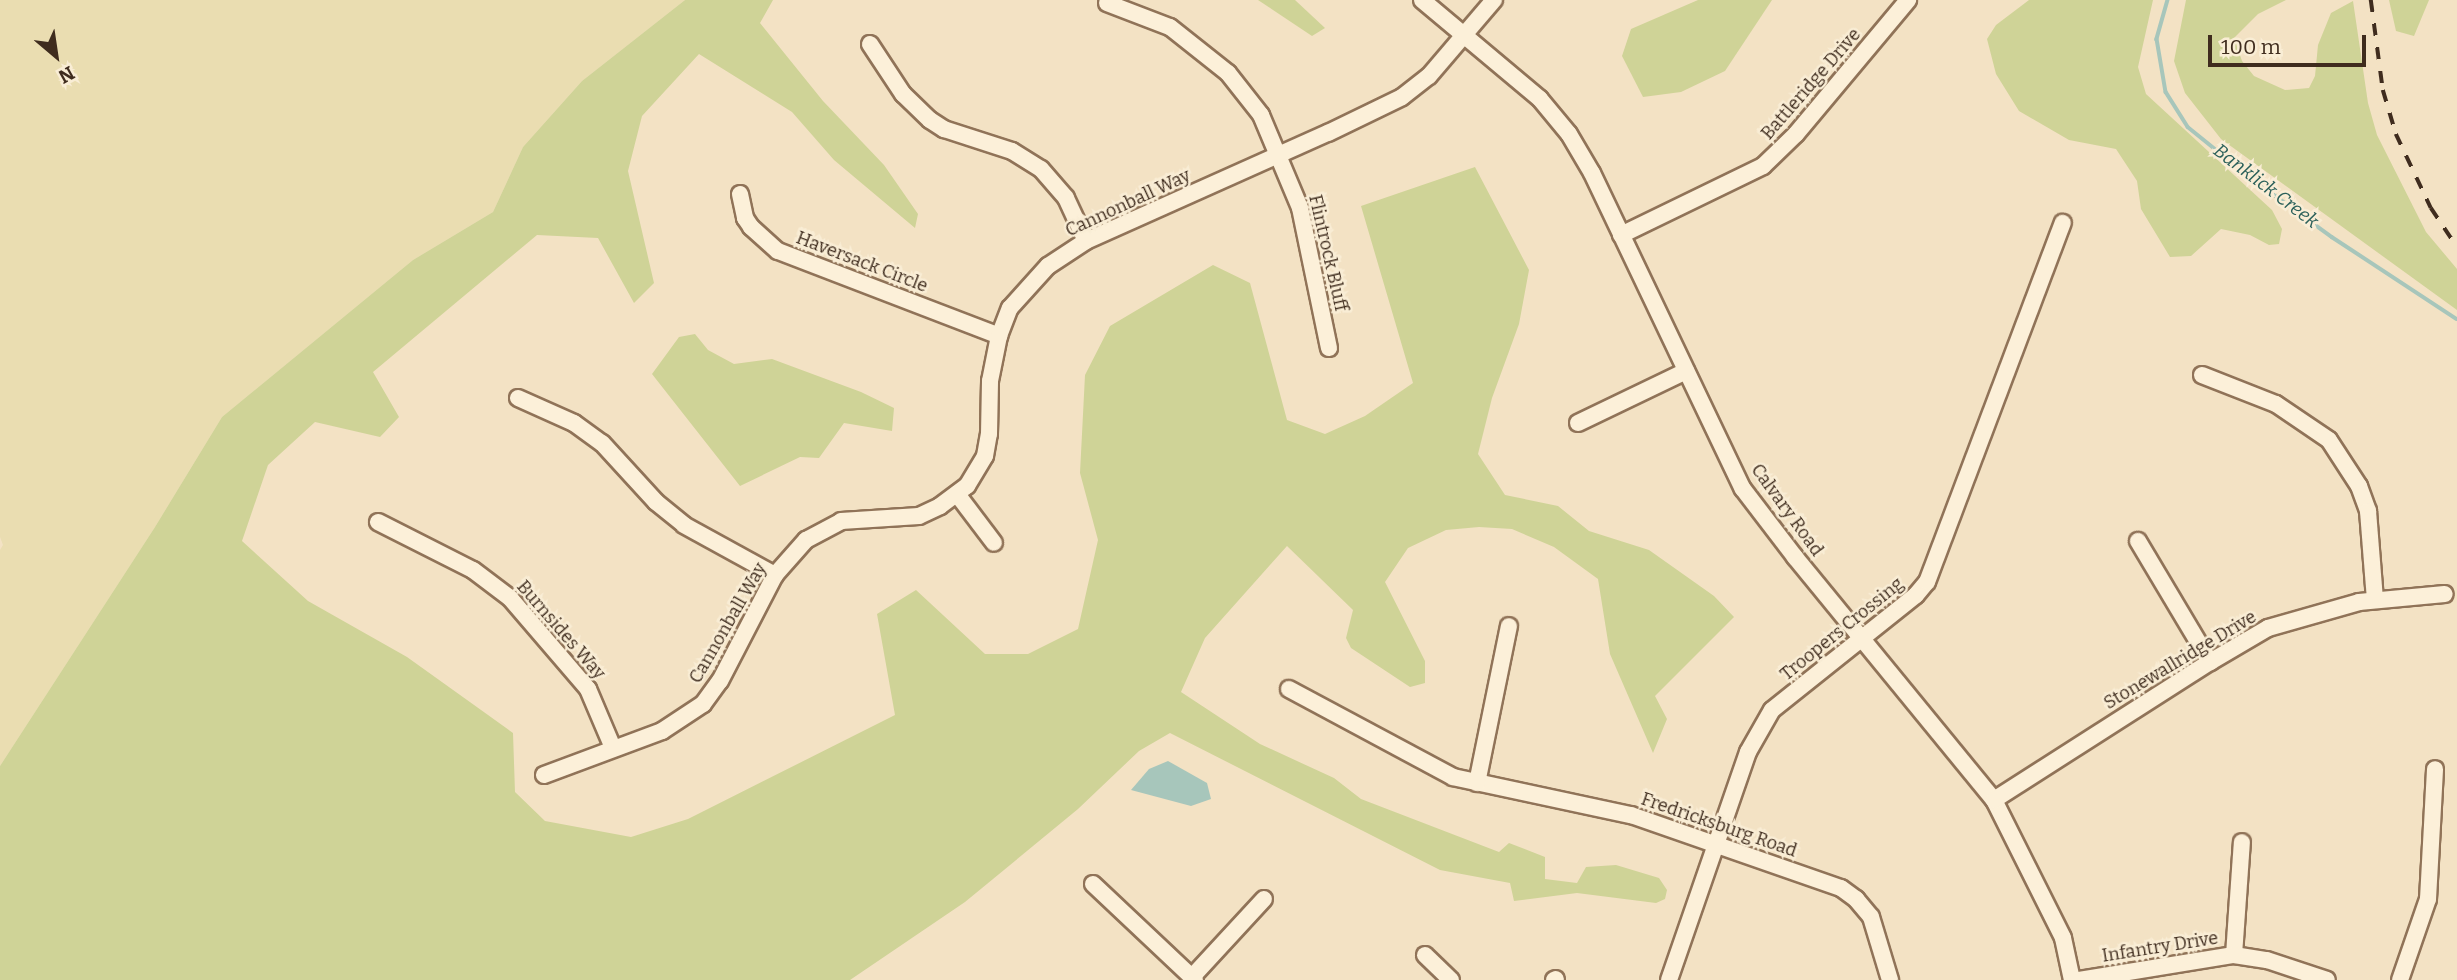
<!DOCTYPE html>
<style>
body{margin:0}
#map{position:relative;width:2457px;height:980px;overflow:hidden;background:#f3e2c4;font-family:Bitter,serif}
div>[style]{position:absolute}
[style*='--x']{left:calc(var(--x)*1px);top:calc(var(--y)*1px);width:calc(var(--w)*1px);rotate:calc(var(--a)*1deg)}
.farmland>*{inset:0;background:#eaddb1}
.green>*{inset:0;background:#cfd397}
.water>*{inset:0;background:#a7c6bb}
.stream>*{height:3.5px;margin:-1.75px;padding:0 1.75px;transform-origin:1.75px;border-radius:1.75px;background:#a7c6bb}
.roads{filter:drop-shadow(2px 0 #907358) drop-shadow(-2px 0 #907358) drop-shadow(0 2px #907358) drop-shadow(0 -2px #907358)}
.minor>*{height:16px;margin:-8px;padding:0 8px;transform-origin:8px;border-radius:8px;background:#fcf0d9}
.rail>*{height:3.5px;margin-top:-1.75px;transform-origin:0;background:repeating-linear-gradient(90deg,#3f2c1e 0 12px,transparent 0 24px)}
span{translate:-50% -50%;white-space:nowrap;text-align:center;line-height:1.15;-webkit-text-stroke:5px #f9edd5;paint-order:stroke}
.street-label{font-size:18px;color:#3f2c1e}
.water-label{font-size:19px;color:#2b605a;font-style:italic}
.north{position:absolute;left:21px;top:21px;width:70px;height:70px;-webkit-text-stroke:5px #f9edd5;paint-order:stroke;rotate:151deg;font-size:19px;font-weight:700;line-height:28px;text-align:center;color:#3f2c1e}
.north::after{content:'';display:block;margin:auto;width:24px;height:32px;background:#3f2c1e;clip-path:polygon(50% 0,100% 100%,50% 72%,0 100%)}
.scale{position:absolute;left:2208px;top:35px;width:158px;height:32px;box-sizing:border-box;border:4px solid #3f2c1e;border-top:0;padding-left:9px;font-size:21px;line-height:24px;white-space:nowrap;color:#3f2c1e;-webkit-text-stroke:5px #f9edd5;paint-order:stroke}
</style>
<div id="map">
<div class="farmland">
<div style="clip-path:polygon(0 0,685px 0,582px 81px,523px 147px,493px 212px,413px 260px,222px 417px,155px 527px,0 766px,0 550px,3px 545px,0 537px)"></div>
</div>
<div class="green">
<div style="clip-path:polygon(685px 0,773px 0,760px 23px,823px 101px,884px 165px,918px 214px,915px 228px,834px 160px,792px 112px,699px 54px,642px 116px,628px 171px,654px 283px,634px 303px,598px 238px,537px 235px,373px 372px,399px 417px,380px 437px,315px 422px,268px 465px,242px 541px,308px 601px,407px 657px,513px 733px,515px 792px,545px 821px,631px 837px,688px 819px,895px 715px,877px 614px,916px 590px,985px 654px,1028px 654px,1078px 629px,1098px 540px,1080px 473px,1085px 375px,1110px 326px,1213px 265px,1250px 283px,1287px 420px,1325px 434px,1365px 416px,1413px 383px,1361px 206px,1475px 167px,1529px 270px,1519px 324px,1492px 398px,1478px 454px,1505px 495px,1558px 506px,1589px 531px,1649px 550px,1714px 596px,1734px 617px,1655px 696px,1667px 719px,1653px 753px,1610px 654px,1598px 579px,1554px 547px,1512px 529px,1479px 527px,1446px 530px,1408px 548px,1385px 582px,1425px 661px,1425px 683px,1410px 687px,1351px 648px,1346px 638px,1353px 610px,1287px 546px,1205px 638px,1181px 692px,1260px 744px,1334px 778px,1361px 799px,1499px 852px,1509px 843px,1545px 857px,1545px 879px,1577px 883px,1586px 867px,1616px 865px,1659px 878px,1667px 890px,1665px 899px,1656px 903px,1577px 893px,1514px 901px,1510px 883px,1440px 870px,1170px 733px,1139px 751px,1078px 809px,965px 902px,850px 980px,0 980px,0 766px,155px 527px,222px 417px,413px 260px,493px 212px,523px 147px,582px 81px)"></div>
<div style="clip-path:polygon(1258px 0,1295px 0,1325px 28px,1312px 36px)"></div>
<div style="clip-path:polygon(1698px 0,1772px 0,1725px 71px,1681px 92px,1643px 97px,1622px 56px,1631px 29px)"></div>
<div style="clip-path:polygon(2029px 0,2153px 0,2138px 67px,2146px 94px,2272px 210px,2282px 229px,2279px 244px,2269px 245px,2250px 235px,2221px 229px,2191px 256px,2170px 257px,2141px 209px,2137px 181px,2116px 149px,2069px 140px,2019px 111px,1996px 74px,1987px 39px,1996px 25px)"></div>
<div style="clip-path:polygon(2186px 0,2286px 0,2258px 14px,2234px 38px,2242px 61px,2254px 76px,2285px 90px,2309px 88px,2315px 76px,2318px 45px,2331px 13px,2353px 1px,2368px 103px,2377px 135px,2426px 232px,2457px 269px,2457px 310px,2221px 139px,2185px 93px,2174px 61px)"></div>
<div style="clip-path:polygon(2389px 0,2429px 0,2414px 36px,2396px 31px)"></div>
<div style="clip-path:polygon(695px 334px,708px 350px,734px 364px,772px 359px,861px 392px,894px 408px,892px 431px,844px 423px,819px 458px,800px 457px,740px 486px,652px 374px,679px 337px)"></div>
</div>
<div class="water">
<div style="clip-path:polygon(1168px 761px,1207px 783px,1211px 799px,1191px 806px,1131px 790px,1149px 769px)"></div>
</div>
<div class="stream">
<div style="--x:2168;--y:0;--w:41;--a:105.8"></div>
<div style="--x:2157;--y:39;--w:54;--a:80.4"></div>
<div style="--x:2166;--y:92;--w:41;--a:57.8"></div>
<div style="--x:2188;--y:127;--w:81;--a:39"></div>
<div style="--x:2251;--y:178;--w:100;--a:36.1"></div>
<div style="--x:2332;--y:237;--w:149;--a:33.3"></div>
</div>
<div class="roads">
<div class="minor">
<div style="--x:1422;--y:0;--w:154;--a:40"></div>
<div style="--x:1540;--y:99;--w:45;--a:50.4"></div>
<div style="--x:1569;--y:134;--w:45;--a:59.5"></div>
<div style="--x:1592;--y:173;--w:350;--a:64.5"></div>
<div style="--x:1743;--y:489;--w:86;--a:52.6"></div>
<div style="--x:1795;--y:557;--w:314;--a:50.7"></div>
<div style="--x:1994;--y:800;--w:154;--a:63.4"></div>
<div style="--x:2063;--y:938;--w:43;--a:77.9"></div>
<div style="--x:1107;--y:3;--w:67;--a:20.9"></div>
<div style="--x:1170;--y:27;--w:74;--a:38.4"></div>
<div style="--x:1228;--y:73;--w:53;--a:51.8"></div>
<div style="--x:1261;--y:115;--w:101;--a:67.2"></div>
<div style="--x:1300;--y:208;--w:143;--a:78.3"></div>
<div style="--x:870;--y:44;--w:60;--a:56.6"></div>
<div style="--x:903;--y:94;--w:37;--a:44"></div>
<div style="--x:930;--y:120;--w:17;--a:33"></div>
<div style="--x:944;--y:129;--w:71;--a:17.9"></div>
<div style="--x:1012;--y:151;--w:34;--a:32"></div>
<div style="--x:1041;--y:169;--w:38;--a:49"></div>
<div style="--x:1066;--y:198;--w:47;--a:65.1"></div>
<div style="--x:740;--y:194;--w:25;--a:78"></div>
<div style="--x:745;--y:218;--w:11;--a:56"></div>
<div style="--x:751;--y:227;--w:36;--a:42"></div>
<div style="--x:778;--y:251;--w:237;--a:21"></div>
<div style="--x:1621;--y:235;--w:158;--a:-25.9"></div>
<div style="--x:1763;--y:166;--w:46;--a:-44.1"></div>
<div style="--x:1796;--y:134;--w:175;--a:-50.1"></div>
<div style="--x:2202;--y:375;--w:79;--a:21.4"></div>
<div style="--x:2276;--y:404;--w:64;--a:34.2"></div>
<div style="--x:2329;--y:440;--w:55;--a:56.9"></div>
<div style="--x:2359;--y:486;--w:27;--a:70"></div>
<div style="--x:2368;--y:511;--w:88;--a:85.5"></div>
<div style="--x:518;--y:398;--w:61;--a:24.1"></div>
<div style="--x:574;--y:423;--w:34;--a:36"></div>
<div style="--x:602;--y:443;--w:80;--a:47.5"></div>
<div style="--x:656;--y:502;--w:36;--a:39"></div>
<div style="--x:684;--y:525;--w:104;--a:28.8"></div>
<div style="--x:1578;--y:423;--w:120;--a:-25.7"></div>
<div style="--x:957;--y:494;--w:61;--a:52.9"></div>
<div style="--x:378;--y:522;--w:106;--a:26.8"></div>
<div style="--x:473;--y:570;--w:46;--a:37.1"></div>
<div style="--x:510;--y:598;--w:120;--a:49.4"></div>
<div style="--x:588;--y:689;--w:64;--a:67"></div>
<div style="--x:2138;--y:541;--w:141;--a:59.2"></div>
<div style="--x:1289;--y:689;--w:186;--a:28.2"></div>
<div style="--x:1453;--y:777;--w:182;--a:12.1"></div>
<div style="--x:1631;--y:815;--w:222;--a:19.2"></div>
<div style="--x:1841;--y:888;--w:19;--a:36"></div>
<div style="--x:1856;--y:899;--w:23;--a:50"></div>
<div style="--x:1871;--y:917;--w:66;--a:73.2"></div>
<div style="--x:544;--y:775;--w:126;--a:-20.4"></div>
<div style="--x:662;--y:731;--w:49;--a:-33.4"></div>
<div style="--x:703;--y:704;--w:29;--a:-54"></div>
<div style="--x:720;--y:681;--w:119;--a:-62.6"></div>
<div style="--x:775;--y:575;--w:47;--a:-48.5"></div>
<div style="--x:806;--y:540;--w:40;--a:-28"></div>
<div style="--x:841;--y:521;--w:78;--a:-3.7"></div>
<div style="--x:919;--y:516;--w:23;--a:-25"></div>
<div style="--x:940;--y:506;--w:34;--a:-37"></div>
<div style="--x:967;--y:486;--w:35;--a:-59"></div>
<div style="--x:985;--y:456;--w:22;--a:-80"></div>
<div style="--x:989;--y:434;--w:53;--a:-88.9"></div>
<div style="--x:990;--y:381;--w:46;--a:-78.7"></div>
<div style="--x:999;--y:336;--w:30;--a:-69"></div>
<div style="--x:1010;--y:308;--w:57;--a:-47.9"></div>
<div style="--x:1048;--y:266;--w:45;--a:-33.3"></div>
<div style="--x:1086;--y:241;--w:265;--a:-24.1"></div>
<div style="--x:1328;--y:133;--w:82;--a:-25.9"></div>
<div style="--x:1402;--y:97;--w:34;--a:-38"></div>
<div style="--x:1429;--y:76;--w:100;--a:-49.5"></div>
<div style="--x:1477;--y:783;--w:160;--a:-78.5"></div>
<div style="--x:1994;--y:800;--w:256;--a:-32.6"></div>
<div style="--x:2210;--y:662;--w:67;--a:-30.4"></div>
<div style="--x:2268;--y:628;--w:95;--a:-15.9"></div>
<div style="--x:2359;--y:602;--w:86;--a:-5.3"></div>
<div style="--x:1093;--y:884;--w:140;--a:43.3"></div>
<div style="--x:1425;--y:955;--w:36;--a:44"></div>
<div style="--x:2234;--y:955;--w:113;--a:-86"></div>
<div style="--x:1192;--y:977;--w:106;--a:-47.3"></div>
<div style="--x:1554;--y:980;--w:2;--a:-27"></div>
<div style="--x:1669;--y:980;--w:241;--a:-70.9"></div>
<div style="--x:1748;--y:752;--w:48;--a:-60.3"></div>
<div style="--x:1772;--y:710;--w:184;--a:-38.6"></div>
<div style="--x:1916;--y:595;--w:17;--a:-50"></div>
<div style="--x:1927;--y:582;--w:384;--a:-69.3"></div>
<div style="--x:2079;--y:980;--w:157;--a:-9.2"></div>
<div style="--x:2234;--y:955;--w:33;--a:9"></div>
<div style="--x:2267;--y:960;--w:63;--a:18.4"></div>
<div style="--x:2400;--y:980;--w:86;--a:-70.9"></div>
<div style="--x:2428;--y:899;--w:130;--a:-86.9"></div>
</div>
</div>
<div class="rail">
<div style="--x:2371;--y:0;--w:91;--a:82.4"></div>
<div style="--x:2383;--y:90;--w:46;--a:73.5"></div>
<div style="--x:2396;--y:134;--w:82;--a:64.7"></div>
<div style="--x:2431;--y:208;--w:47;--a:56.3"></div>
</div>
<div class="street-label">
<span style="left:1811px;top:84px;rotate:-49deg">Battleridge Drive</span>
<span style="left:1128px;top:203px;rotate:-25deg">Cannonball Way</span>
<span style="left:1328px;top:253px;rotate:77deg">Flintrock Bluff</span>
<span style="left:862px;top:262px;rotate:21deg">Haversack Circle</span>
<span style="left:1787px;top:510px;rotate:54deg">Calvary Road</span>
<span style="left:728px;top:623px;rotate:-60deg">Cannonball Way</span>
<span style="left:1842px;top:629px;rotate:-39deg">Troopers Crossing</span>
<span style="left:561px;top:630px;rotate:49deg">Burnsides Way</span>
<span style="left:2180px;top:660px;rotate:-31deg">Stonewallridge Drive</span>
<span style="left:1719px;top:825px;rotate:19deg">Fredricksburg Road</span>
<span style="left:2160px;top:947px;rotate:-9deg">Infantry Drive</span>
</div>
<div class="water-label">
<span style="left:2266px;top:186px;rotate:37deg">Banklick Creek</span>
</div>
<div class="north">N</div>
<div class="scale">100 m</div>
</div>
